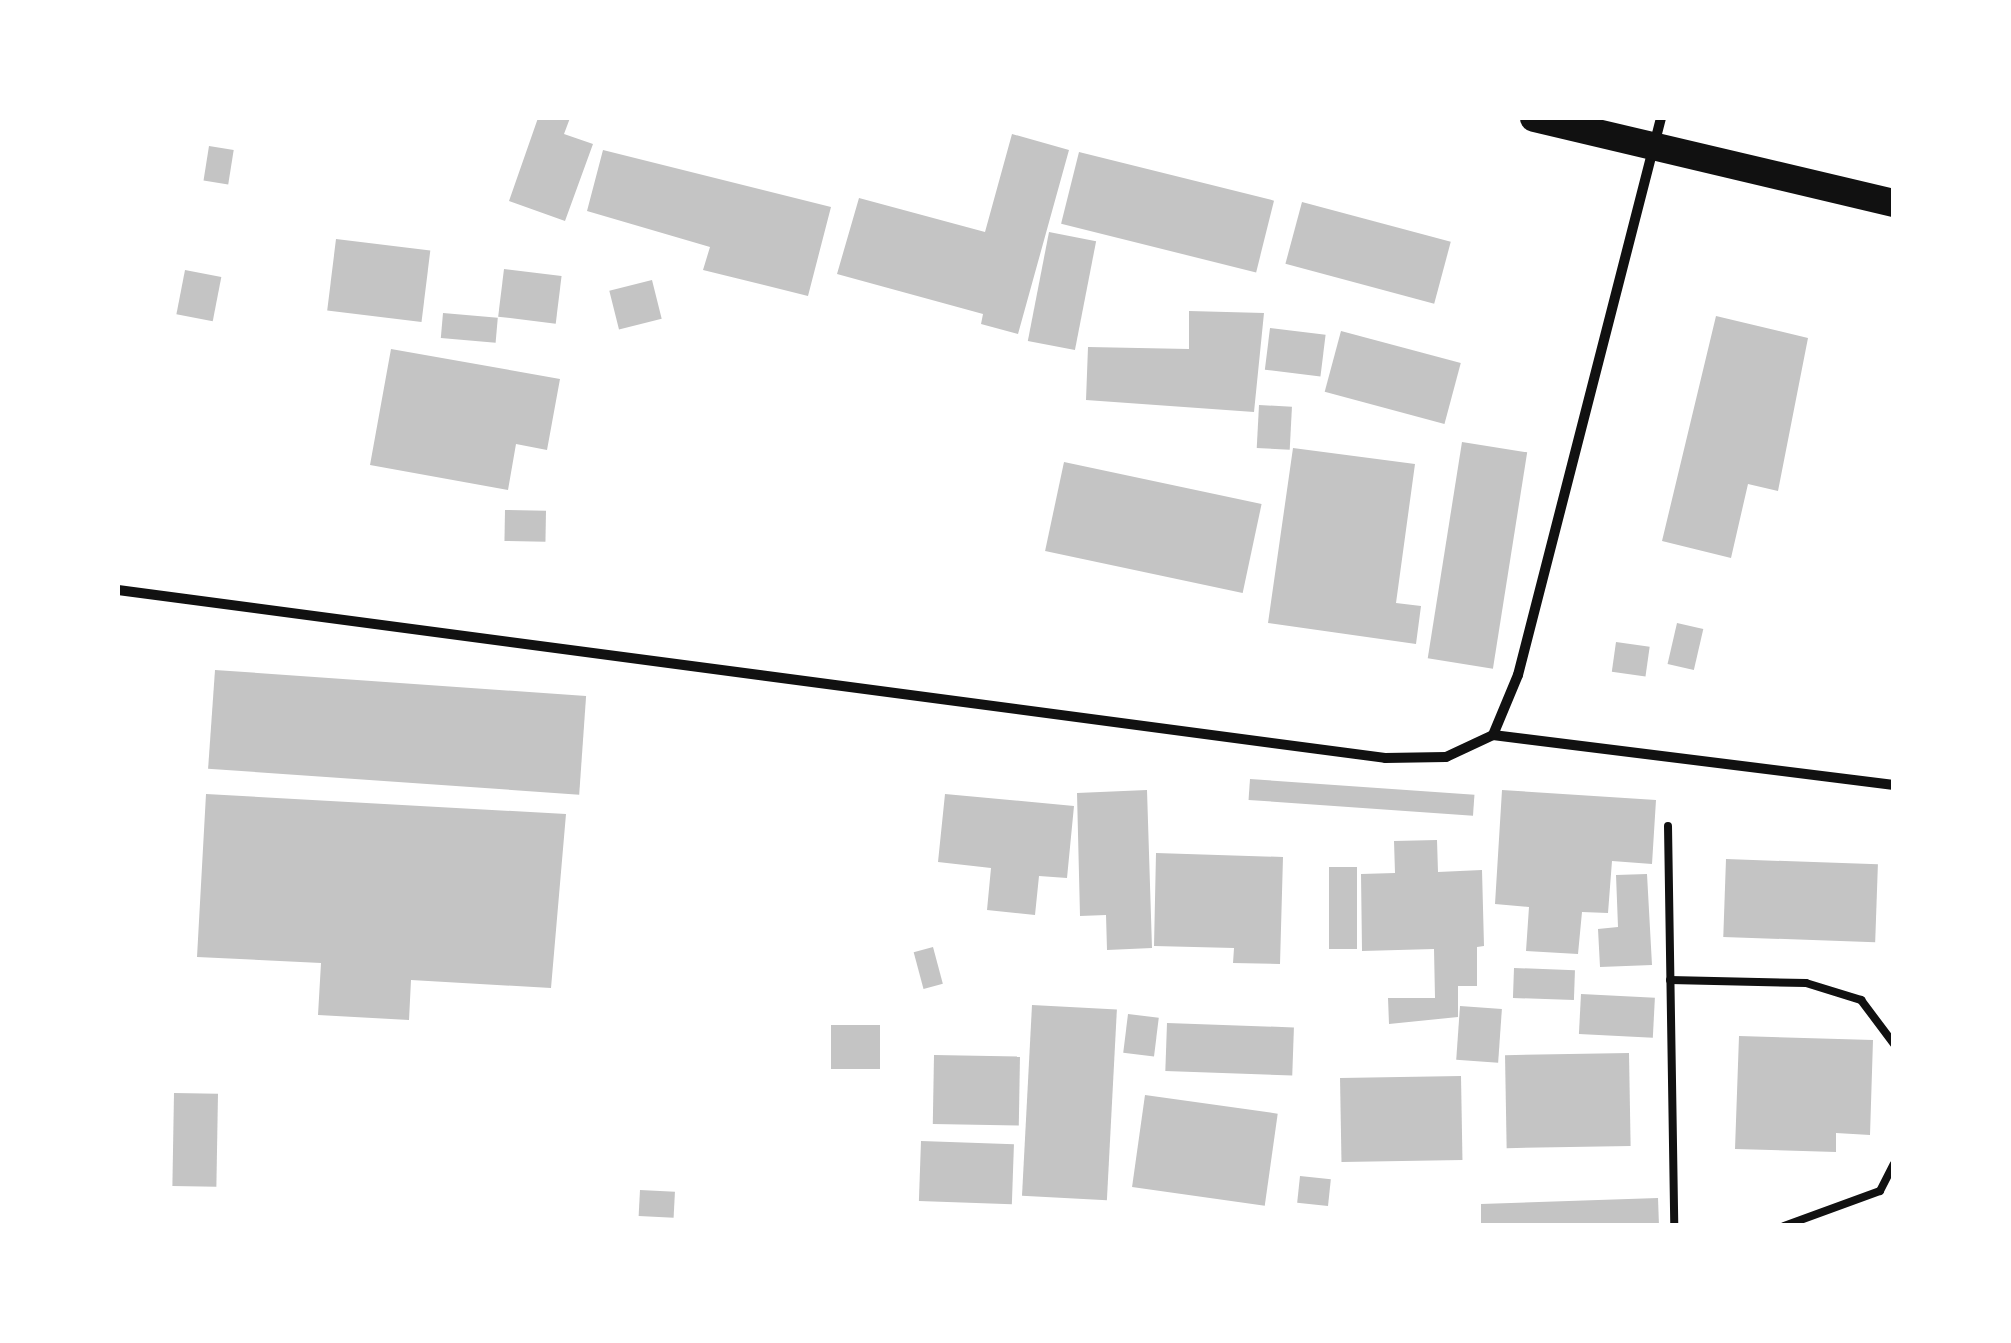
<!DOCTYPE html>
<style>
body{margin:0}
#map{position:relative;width:2011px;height:1343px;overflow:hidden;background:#fff;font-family:Barlow,sans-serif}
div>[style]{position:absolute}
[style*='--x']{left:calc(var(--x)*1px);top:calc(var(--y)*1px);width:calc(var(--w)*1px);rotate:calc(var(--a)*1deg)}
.building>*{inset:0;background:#c4c4c4;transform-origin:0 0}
.service>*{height:8px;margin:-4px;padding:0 4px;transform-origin:4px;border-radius:4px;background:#111}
.minor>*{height:10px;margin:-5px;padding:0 5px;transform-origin:5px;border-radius:5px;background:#111}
.trunk>*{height:28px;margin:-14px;padding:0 14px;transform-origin:14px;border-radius:14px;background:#111}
span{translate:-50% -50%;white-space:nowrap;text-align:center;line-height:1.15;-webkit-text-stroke:10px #fff;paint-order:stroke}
.frame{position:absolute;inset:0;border:120px solid #fff;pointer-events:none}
</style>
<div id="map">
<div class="building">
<div style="clip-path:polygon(538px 118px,570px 118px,564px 134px,593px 144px,565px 221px,509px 201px)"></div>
<div style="clip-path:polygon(1012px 134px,1069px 150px,1018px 334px,981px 324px,983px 314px,837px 274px,859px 198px,985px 232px)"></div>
<div style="left:209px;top:146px;width:25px;height:35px;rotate:9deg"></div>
<div style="clip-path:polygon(603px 150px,831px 207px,808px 296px,703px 270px,710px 247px,587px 211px)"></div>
<div style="left:1079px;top:152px;width:201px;height:74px;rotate:14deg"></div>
<div style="left:1302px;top:202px;width:154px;height:64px;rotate:15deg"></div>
<div style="left:1049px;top:232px;width:48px;height:111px;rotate:11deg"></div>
<div style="left:336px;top:239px;width:95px;height:72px;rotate:7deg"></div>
<div style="left:504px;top:269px;width:58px;height:48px;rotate:7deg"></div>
<div style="left:185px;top:270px;width:37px;height:45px;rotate:11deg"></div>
<div style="left:652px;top:280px;width:40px;height:44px;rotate:76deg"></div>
<div style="clip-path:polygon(1189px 311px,1264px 313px,1254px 412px,1086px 400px,1088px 347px,1189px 349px)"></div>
<div style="left:443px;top:313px;width:55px;height:25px;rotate:5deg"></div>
<div style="clip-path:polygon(1716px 316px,1808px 338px,1778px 491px,1748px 484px,1731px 558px,1662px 541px)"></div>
<div style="left:1270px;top:328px;width:56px;height:42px;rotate:7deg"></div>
<div style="left:1341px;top:331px;width:124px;height:63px;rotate:15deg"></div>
<div style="clip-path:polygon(391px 349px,560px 379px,547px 450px,516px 444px,508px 490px,370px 465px)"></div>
<div style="left:1259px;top:405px;width:33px;height:43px;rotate:3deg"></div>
<div style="left:1462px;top:442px;width:66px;height:219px;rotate:9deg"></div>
<div style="clip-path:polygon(1293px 448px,1415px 464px,1396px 603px,1421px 606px,1416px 644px,1268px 623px)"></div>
<div style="left:1064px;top:462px;width:202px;height:91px;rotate:12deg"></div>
<div style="left:505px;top:510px;width:41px;height:31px;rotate:1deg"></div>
<div style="left:1677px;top:623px;width:27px;height:42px;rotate:13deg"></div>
<div style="left:1616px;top:642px;width:34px;height:30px;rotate:8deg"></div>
<div style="left:215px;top:670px;width:372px;height:99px;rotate:4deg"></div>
<div style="left:1250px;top:779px;width:225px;height:21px;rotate:4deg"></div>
<div style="clip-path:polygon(1147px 790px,1152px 948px,1107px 950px,1106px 915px,1080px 916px,1077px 793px)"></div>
<div style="clip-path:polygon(1502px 790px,1656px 800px,1652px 864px,1612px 861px,1608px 913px,1582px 912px,1578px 954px,1526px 951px,1529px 907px,1495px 904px)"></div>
<div style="clip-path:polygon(206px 794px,566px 814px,551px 988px,411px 980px,409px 1020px,318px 1015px,321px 963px,197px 957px)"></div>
<div style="clip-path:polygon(945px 794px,1074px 806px,1067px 878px,1039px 876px,1035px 915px,987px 910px,991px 868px,938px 862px)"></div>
<div style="clip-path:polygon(1437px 840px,1438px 872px,1482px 870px,1484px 946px,1477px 947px,1477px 986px,1458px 986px,1458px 1017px,1389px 1024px,1388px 998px,1435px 998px,1434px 949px,1362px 951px,1361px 874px,1395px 873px,1394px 841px)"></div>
<div style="clip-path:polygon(1156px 853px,1283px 857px,1280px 964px,1233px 963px,1234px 948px,1154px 946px)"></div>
<div style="left:1726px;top:859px;width:152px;height:78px;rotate:2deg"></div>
<div style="left:1329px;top:867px;width:28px;height:82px"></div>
<div style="clip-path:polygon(1647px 874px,1652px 965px,1600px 967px,1598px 929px,1618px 927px,1616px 875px)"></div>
<div style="left:933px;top:947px;width:38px;height:20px;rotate:75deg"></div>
<div style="left:1514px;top:968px;width:61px;height:30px;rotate:2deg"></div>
<div style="left:1581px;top:994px;width:74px;height:40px;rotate:3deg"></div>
<div style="left:1032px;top:1005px;width:85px;height:191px;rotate:3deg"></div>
<div style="left:1460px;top:1006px;width:42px;height:54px;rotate:4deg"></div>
<div style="left:1128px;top:1014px;width:31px;height:39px;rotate:7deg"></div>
<div style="left:1167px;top:1023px;width:127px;height:48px;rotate:2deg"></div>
<div style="left:831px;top:1025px;width:49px;height:44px"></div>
<div style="clip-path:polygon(1739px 1036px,1873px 1040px,1870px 1135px,1836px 1133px,1836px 1152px,1735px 1149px)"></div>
<div style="left:1629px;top:1053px;width:93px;height:124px;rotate:89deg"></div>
<div style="left:934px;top:1055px;width:86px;height:69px;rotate:1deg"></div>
<div style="left:1461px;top:1076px;width:84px;height:121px;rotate:89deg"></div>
<div style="left:174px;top:1093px;width:44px;height:93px;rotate:1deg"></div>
<div style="left:1145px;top:1095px;width:134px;height:93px;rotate:8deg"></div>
<div style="left:921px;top:1141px;width:93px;height:60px;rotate:2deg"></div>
<div style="left:1300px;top:1176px;width:31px;height:27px;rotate:6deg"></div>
<div style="left:640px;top:1190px;width:35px;height:26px;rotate:3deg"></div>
<div style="clip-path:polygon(1658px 1198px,1659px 1226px,1481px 1226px,1481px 1204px)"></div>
</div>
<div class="service">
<div style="--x:1668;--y:826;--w:400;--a:89.1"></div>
<div style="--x:1670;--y:980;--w:136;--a:1.3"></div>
<div style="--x:1806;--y:983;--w:58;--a:17.2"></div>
<div style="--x:1861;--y:1000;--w:55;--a:53.1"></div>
<div style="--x:1784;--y:1226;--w:102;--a:-20"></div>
<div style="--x:1880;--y:1191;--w:30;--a:-63"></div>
</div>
<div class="minor">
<div style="--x:118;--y:590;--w:1278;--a:7.55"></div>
<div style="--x:1385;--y:758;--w:61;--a:-0.9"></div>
<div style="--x:1446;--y:757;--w:52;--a:-25.1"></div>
<div style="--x:1493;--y:735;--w:65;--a:-67.4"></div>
<div style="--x:1518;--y:675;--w:575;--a:-75.6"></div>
<div style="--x:1493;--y:735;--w:404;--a:7.1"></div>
</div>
<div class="trunk">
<div style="--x:1534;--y:118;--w:370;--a:13.3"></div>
</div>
<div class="frame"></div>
</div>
